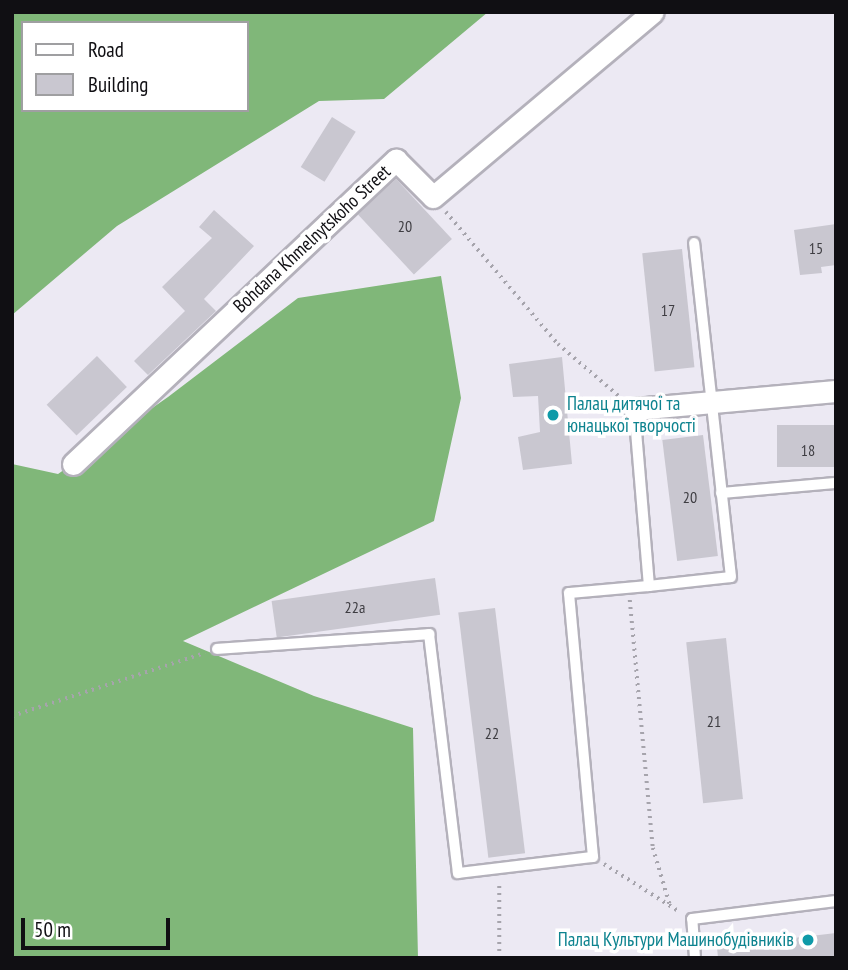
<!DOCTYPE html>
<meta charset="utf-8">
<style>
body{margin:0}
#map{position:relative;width:848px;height:970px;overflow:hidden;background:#ece9f3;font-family:"PT Sans Narrow",sans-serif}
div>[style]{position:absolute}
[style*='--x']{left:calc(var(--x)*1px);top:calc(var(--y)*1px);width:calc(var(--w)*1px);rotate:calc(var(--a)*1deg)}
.forest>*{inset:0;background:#80b779}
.building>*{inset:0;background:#c9c7d0;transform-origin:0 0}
.path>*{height:3.5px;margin-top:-1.75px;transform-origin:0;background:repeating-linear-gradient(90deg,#a6a4ac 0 2px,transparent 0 7px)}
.roads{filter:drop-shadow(2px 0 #b4b1bb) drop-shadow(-2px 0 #b4b1bb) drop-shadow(0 2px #b4b1bb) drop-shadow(0 -2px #b4b1bb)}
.lane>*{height:10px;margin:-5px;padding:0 5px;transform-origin:5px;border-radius:5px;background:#fff}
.street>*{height:21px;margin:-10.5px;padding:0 10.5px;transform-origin:10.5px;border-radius:10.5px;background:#fff}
.dots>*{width:19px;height:19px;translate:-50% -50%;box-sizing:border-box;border:4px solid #fff;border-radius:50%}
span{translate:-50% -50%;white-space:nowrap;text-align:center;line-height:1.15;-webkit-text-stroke:7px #fff;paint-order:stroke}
.number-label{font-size:16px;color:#3e3d42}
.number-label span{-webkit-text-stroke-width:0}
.street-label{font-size:19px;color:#100f13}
.culture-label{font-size:19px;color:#0d838f}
.left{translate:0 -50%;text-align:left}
.right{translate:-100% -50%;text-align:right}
.frame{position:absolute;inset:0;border:14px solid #100f13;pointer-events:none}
.legend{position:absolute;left:21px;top:21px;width:228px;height:91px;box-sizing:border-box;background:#fff;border:2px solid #9f9fa1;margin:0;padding:9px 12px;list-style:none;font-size:21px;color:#100f13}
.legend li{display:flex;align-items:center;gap:14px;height:35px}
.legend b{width:35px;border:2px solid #9f9fa1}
.scale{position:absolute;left:21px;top:918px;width:149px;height:32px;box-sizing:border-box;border:4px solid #100f13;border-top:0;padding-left:9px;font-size:21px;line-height:24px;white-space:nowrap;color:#100f13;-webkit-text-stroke:5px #fff;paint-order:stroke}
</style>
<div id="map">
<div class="forest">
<div style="clip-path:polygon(evenodd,12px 12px,488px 12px,384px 99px,319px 101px,117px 226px,12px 315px,12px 12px,23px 23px,247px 23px,247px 110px,23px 110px,23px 23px)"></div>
<div style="clip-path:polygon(441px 276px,461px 398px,434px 521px,183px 641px,314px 696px,413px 728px,418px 958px,12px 958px,12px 464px,58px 474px,168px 397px,298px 298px)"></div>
</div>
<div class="building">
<div style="left:332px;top:117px;width:28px;height:59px;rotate:32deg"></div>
<div style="left:396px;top:179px;width:82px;height:52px;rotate:47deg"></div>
<div style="clip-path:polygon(214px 210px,254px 246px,204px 299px,216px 311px,148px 375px,134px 361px,185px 311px,162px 287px,212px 238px,199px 227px)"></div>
<div style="clip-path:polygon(836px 224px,836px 265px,821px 267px,822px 273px,800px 275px,794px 230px)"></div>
<div style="left:682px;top:249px;width:119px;height:40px;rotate:84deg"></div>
<div style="left:97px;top:356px;width:43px;height:70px;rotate:46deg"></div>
<div style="clip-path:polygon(562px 357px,572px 464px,523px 470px,518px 437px,540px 432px,538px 396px,513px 397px,509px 364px)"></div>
<div style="left:836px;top:425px;width:42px;height:59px;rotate:90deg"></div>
<div style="left:703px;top:435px;width:122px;height:41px;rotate:83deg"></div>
<div style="left:435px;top:578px;width:37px;height:165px;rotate:82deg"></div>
<div style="left:495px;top:608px;width:247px;height:37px;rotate:83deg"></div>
<div style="left:726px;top:638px;width:162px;height:40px;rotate:84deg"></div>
<div style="clip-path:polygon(836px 933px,836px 958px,718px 958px,717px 947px)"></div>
</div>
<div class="path">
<div style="--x:446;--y:212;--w:173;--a:49.7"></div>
<div style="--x:558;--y:344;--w:82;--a:40.5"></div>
<div style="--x:630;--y:600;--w:249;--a:84.7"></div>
<div style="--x:653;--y:848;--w:59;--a:73.4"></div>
<div style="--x:12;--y:716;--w:203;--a:-18.1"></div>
<div style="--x:604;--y:864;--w:90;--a:32.3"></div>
<div style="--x:499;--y:958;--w:75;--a:-90"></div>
</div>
<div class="roads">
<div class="lane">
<div style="--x:721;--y:493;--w:115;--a:-5"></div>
<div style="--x:649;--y:586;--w:82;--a:-6.3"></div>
<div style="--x:731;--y:577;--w:336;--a:-96.3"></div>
<div style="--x:217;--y:649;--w:213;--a:-4"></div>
<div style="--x:429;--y:634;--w:241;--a:83.1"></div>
<div style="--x:458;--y:873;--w:136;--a:-6.8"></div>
<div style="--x:593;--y:857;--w:265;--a:-95.2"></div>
<div style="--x:569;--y:593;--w:80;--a:-5"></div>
<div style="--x:649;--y:586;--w:178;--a:-94.8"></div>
<div style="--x:695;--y:958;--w:39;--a:-94"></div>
<div style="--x:692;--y:919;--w:145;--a:-7.1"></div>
</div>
<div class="street">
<div style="--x:634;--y:409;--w:203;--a:-5.1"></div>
<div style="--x:73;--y:464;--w:444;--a:-43.3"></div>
<div style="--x:396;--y:160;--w:52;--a:45"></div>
<div style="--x:433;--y:197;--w:287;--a:-40.1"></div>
</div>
</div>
<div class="dots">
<div style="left:553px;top:415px;background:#0f9aa8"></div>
<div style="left:808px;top:940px;background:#0f9aa8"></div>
</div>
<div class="number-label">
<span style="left:405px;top:226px">20</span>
<span style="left:816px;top:248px">15</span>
<span style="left:668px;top:310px">17</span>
<span style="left:808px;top:450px">18</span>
<span style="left:690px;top:497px">20</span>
<span style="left:355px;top:607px">22а</span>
<span style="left:714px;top:721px">21</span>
<span style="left:492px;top:733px">22</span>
</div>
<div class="street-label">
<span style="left:312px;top:239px;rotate:-43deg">Bohdana Khmelnytskoho Street</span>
</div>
<div class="culture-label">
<span class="left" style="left:567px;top:415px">Палац дитячої та<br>юнацької творчості</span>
<span class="right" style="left:794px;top:940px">Палац Культури Машинобудівників</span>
</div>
<div class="frame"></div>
<ul class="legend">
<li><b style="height:9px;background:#fff"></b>Road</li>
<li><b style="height:19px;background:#c9c7d0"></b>Building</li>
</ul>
<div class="scale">50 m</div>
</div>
